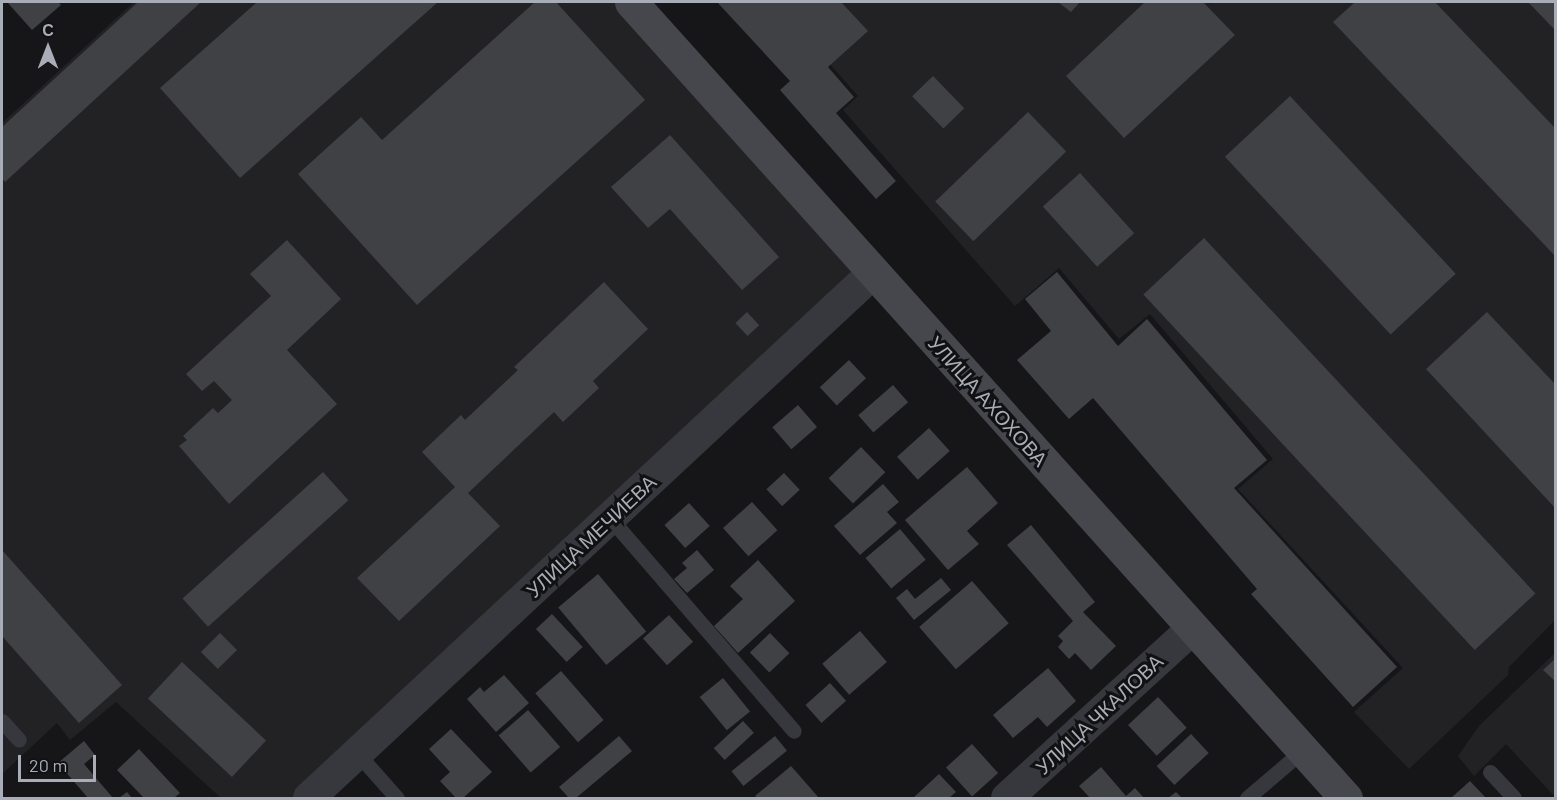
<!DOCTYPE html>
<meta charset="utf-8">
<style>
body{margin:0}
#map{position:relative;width:1557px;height:800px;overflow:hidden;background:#161618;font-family:Barlow,sans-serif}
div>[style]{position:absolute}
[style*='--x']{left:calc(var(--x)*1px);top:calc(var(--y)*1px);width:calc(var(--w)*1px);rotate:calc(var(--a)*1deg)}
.built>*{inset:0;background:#222225}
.building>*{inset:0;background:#404145;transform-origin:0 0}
.lane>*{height:15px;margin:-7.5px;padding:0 7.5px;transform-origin:7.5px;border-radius:7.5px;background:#37383d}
.street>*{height:32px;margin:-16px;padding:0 16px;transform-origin:16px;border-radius:16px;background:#37383d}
.secondary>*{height:33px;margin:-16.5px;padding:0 16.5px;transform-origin:16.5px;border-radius:16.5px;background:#45474d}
span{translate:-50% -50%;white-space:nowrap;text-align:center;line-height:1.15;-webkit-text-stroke:6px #111113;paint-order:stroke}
.street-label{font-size:20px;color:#a8adb8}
.frame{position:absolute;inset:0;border:3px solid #a8adb8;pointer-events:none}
.north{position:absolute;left:18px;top:18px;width:60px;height:60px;-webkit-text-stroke:4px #111113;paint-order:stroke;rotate:0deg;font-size:16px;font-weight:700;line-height:24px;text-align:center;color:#a8adb8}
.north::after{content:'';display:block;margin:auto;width:21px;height:27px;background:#a8adb8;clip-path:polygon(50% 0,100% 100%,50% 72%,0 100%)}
.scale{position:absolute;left:18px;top:755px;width:78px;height:27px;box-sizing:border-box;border:3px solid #a8adb8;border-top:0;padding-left:8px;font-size:18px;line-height:21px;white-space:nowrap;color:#a8adb8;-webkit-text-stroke:4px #111113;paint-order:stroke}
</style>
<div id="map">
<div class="built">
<div style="clip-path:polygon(134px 2px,631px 2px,873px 273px,309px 798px,221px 798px,116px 702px,70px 740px,57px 723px,2px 774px,2px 123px)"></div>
<div style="clip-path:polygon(721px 2px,1555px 2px,1555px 620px,1509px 667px,1508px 675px,1409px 769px,1354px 712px,1403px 668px,1238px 489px,1273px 459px,1150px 314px,1119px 339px,1059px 268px,1015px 306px,843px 110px,858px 96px,827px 61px,808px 75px)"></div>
<div style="clip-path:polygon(1555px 653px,1555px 797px,1506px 744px,1474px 776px,1458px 756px,1479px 726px)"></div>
</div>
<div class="building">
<div style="clip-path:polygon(7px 2px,58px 2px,61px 5px,32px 30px)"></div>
<div style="clip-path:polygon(138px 2px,201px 2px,5px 182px,2px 178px,2px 127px)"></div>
<div style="clip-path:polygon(257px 2px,438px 2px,240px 178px,160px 88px)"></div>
<div style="clip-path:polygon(535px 2px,556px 2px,645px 100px,417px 305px,298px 174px,361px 117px,382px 140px)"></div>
<div style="clip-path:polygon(717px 2px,841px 2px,868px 31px,828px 67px,854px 97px,836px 113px,896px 181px,876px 199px,780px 90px,790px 81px)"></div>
<div style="clip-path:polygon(1058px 2px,1080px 2px,1071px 12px)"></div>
<div style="clip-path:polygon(1145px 2px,1203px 2px,1235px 35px,1124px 138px,1066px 76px)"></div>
<div style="clip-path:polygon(1355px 2px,1435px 2px,1556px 129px,1556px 257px,1333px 22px)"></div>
<div style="clip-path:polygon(1528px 2px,1556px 2px,1556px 31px)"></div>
<div style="left:933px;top:76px;width:45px;height:29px;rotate:46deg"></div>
<div style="left:1290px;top:96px;width:243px;height:89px;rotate:47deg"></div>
<div style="left:1028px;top:112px;width:55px;height:129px;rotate:46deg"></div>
<div style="clip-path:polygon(670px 135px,779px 257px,742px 290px,670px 209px,648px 228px,611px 187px)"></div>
<div style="left:1080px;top:173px;width:81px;height:50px;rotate:48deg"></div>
<div style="left:1204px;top:238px;width:486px;height:83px;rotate:47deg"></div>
<div style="clip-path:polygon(287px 240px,341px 299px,287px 350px,337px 404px,229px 504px,179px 446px,187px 440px,183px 436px,213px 408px,218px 413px,232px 400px,214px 381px,202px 391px,186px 374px,271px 296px,250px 274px)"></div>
<div style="clip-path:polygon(1057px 272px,1118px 346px,1147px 319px,1267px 460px,1234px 488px,1397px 667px,1353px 707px,1251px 594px,1257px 589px,1093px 398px,1069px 419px,1017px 360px,1051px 331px,1025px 299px)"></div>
<div style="clip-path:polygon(604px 282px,648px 329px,593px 381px,599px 388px,563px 422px,554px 412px,468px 493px,500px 526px,399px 621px,357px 578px,455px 487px,422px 452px,461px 415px,465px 420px,518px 370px,514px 367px)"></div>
<div style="left:747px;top:312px;width:18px;height:16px;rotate:47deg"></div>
<div style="clip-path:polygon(1487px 312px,1556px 385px,1556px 509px,1426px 369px)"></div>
<div style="left:849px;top:360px;width:25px;height:40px;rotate:47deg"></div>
<div style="left:893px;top:385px;width:23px;height:46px;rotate:49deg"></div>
<div style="left:798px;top:405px;width:29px;height:34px;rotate:49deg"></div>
<div style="left:929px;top:428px;width:31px;height:43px;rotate:48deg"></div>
<div style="left:861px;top:447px;width:35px;height:45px;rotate:46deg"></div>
<div style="clip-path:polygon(967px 467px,998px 503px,967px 531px,979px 544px,948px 570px,905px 520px)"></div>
<div style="left:323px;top:472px;width:38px;height:189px;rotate:48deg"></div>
<div style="left:784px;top:473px;width:23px;height:24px;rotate:47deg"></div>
<div style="clip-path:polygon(883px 484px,899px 502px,887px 512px,897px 523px,860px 555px,834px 526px)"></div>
<div style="left:752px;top:502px;width:38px;height:39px;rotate:48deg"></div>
<div style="left:689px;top:503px;width:31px;height:33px;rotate:48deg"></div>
<div style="clip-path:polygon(1031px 525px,1095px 602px,1083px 612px,1116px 646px,1091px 670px,1075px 653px,1069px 659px,1058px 647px,1063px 641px,1058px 636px,1073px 621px,1007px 545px)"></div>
<div style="left:900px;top:529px;width:40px;height:45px;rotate:50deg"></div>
<div style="clip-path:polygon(2px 550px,122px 685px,79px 723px,2px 636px)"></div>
<div style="clip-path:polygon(697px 550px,714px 570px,687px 593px,674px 579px,687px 568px,682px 563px)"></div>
<div style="clip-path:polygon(758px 560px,795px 601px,738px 653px,714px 626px,743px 599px,730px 586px)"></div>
<div style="left:598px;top:574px;width:75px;height:52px;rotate:50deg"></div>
<div style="clip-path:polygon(941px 578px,951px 590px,914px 620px,896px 598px,907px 589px,915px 599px)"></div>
<div style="left:972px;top:581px;width:56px;height:70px;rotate:49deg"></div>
<div style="left:552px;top:614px;width:45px;height:22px;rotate:47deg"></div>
<div style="left:669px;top:615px;width:36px;height:35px;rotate:48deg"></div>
<div style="left:860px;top:631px;width:41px;height:50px;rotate:49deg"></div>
<div style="left:220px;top:633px;width:24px;height:27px;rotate:45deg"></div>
<div style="left:770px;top:633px;width:28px;height:28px;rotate:46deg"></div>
<div style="clip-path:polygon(1556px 658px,1556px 682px,1543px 670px)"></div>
<div style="left:182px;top:662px;width:115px;height:50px;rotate:43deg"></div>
<div style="clip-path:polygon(1048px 668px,1076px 701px,1047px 727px,1038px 717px,1013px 738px,993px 715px)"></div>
<div style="left:561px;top:671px;width:65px;height:34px;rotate:49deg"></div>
<div style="clip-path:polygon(504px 675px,529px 703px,496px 732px,467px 699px,480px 687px,484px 692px)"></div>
<div style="left:723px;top:678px;width:43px;height:30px;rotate:51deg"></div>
<div style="left:830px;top:683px;width:24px;height:33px;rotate:48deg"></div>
<div style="left:1158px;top:697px;width:42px;height:41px;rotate:47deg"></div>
<div style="left:528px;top:710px;width:49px;height:39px;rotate:49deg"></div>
<div style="left:743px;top:721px;width:16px;height:40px;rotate:47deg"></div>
<div style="clip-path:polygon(451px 729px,492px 772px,463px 798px,456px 798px,440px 781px,450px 772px,429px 749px)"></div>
<div style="left:1191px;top:734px;width:26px;height:47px;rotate:47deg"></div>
<div style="clip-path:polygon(619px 736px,632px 751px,576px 798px,569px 798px,559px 787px)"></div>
<div style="left:775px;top:736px;width:19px;height:56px;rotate:51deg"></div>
<div style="clip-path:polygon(84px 741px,95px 755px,84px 764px,113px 798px,88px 798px,58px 763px)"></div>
<div style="left:972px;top:744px;width:39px;height:35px;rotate:48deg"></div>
<div style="clip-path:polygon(139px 749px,180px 793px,174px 798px,144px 798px,117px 770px)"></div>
<div style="clip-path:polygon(791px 766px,819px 798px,758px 798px,755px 796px)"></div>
<div style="clip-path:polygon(1101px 767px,1126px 796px,1135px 788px,1144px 798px,1090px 798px,1079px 786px)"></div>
<div style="clip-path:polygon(939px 774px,956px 792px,949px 798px,913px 798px)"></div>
<div style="clip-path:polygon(1470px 781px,1486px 798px,1451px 798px)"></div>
<div style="clip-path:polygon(127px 792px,132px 798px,119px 798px)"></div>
<div style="clip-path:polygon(1176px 792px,1182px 798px,1168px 798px)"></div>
</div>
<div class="lane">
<div style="--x:610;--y:518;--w:281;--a:49.2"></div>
<div style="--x:2;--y:721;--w:25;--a:48"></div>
<div style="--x:357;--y:753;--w:60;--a:48.4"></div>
<div style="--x:1490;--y:772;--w:35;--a:47"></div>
<div style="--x:1247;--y:798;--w:72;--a:-40.5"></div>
</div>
<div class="street">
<div style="--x:309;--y:798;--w:771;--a:-42.95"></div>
<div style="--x:1007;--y:798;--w:251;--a:-42.4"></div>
</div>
<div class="secondary">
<div style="--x:631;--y:2;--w:1070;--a:48.07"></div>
</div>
<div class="street-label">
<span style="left:988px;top:401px;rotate:48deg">УЛИЦА АХОХОВА</span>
<span style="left:591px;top:536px;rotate:-43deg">УЛИЦА МЕЧИЕВА</span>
<span style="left:1099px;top:714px;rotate:-43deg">УЛИЦА ЧКАЛОВА</span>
</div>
<div class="frame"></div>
<div class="north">С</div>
<div class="scale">20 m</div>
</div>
